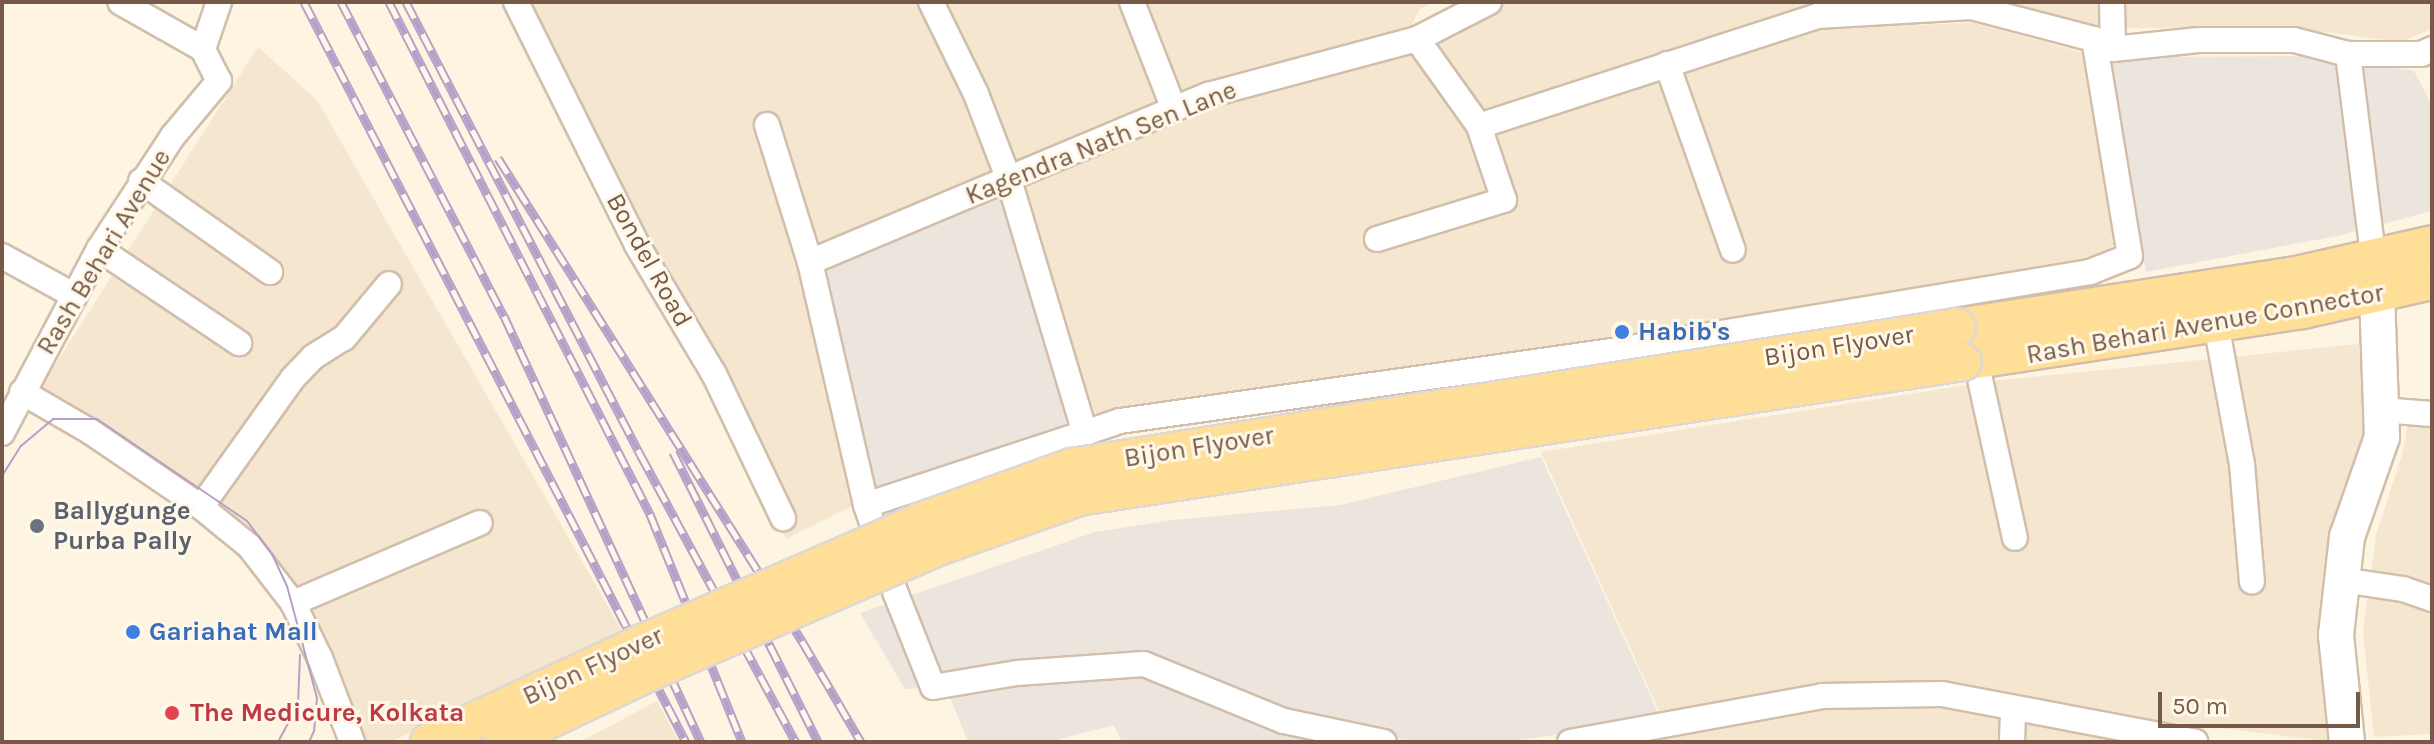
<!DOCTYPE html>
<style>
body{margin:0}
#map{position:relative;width:2434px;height:744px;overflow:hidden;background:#fdf4e2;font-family:Karla,sans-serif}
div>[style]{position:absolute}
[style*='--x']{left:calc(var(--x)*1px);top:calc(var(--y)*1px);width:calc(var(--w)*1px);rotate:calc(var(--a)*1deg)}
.residential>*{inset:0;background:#f5e6d0}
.industrial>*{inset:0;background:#ece5dd}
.roads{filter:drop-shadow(2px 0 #d1beab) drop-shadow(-2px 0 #d1beab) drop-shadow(0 2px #d1beab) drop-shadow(0 -2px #d1beab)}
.minor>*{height:24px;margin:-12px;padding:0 12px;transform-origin:12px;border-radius:12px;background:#fff}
.secondary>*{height:34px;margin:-17px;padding:0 17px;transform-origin:17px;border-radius:17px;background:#fff}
.primary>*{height:36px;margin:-18px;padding:0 18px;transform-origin:18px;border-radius:18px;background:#ffde97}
.tram>*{height:2px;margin:-1px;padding:0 1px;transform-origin:1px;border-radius:1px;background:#b7a0c7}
.rail>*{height:9px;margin-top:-4.5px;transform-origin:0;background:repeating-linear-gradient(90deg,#fff8e9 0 18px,#b7a0c7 0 36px);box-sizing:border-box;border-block:2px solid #b7a0c7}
.bridges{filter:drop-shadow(2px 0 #ded7d3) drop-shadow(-2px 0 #ded7d3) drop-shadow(0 2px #ded7d3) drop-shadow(0 -2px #ded7d3)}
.primary-bridge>*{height:36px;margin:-18px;padding:0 18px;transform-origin:18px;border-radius:18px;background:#ffde97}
.dots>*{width:22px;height:22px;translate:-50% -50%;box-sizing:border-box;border:4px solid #fff8e9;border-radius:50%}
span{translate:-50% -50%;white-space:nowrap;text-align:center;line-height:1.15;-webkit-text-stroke:6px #fff8e9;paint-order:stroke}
.street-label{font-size:26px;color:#765a47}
.shop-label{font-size:26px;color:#366cbe;font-weight:700}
.left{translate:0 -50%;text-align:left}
.worship-label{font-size:26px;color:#5b616d;font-weight:700}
.health-label{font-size:26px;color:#be3a42;font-weight:700}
.frame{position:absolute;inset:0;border:4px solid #765a47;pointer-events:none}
.scale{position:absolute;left:2158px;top:692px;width:202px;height:36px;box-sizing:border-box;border:4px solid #765a47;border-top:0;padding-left:10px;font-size:24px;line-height:28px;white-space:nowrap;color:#765a47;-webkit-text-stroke:6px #fff8e9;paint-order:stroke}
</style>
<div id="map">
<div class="residential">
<div style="clip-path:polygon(528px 2px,1435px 2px,1420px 9px,1410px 28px,1281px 65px,1211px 107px,1419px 52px,1478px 137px,1828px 28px,1974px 23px,2085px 53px,2123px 240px,2077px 267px,1090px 422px,868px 498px,786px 539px)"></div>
<div style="clip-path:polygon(1492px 2px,1805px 2px,1806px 8px,1475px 118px,1417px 44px)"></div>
<div style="clip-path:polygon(1983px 2px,2432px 2px,2432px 29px,2400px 42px,2282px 26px,2074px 29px)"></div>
<div style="clip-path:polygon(258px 47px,317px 100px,625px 636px,390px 742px,363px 742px,245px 533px,41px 387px)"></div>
<div style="clip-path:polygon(2359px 344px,2368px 432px,2334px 532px,2318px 635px,2334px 742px,2122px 716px,1930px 682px,1822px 686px,1659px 711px,1541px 452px,1992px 381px)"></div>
<div style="clip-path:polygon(2409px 415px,2432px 415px,2432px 734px,2374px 737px,2363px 632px,2376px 535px,2403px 452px)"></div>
<div style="clip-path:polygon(1932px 699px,2165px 742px,1576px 742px,1810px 701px)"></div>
<div style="clip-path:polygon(657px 701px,679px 742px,580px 742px)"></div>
</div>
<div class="industrial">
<div style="clip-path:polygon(2318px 56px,2414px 71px,2432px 105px,2432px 211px,2337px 236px,2146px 272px,2106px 57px)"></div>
<div style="clip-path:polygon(1011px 189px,1082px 424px,868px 498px,816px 269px)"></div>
<div style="clip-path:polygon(1541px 457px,1661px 719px,1508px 742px,1415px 742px,1287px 716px,1141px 656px,946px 686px,905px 689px,860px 613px,1095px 532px,1173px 520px,1340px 505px)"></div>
<div style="clip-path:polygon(1144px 668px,1309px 732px,1307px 742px,1122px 742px,1114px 725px,1048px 742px,968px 742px,950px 697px,1015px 677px)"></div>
</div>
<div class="roads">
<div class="minor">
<div style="--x:516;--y:2;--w:271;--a:63.5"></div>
<div style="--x:637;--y:245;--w:150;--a:59.2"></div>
<div style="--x:714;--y:374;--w:160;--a:64.4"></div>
<div style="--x:931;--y:2;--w:102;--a:63.9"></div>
<div style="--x:976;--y:94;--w:92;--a:69"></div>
<div style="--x:1009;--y:180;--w:264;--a:73.3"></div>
<div style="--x:1085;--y:433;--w:37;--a:-19"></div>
<div style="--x:1120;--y:421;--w:504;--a:-8.1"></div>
<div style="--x:1619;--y:350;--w:477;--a:-9.4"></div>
<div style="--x:2090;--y:272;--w:43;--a:-21.8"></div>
<div style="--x:2130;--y:256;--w:220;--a:-99.4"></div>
<div style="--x:1132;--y:2;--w:115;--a:68.6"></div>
<div style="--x:2112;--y:2;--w:47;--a:88.8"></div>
<div style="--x:1417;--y:39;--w:81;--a:-27.2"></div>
<div style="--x:203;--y:49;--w:50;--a:-71.2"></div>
<div style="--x:2348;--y:54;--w:218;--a:82.9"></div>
<div style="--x:1667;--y:64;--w:197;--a:70.5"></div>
<div style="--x:767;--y:125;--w:144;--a:72.6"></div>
<div style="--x:810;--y:262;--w:249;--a:77"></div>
<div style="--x:866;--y:505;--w:94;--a:71.4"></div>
<div style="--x:896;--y:594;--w:100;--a:68.3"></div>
<div style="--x:933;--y:687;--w:85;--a:-9.5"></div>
<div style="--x:1017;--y:673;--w:127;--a:-4.1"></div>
<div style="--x:1144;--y:664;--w:151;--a:22.2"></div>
<div style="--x:1284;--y:721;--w:102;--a:11.9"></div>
<div style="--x:141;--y:181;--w:158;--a:35.2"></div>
<div style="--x:1377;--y:239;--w:133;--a:-17.1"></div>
<div style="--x:1504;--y:200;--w:78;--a:-108.7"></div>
<div style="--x:99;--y:249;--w:169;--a:33.9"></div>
<div style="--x:2;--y:256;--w:83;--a:28.7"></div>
<div style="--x:810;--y:262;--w:432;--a:-22.8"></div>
<div style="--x:1208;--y:95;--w:216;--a:-15"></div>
<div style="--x:1417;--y:39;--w:107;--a:54.5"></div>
<div style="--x:1479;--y:126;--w:355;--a:-18"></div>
<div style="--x:1817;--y:16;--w:154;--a:-3.3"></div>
<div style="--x:1971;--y:7;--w:127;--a:14.6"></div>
<div style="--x:2094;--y:39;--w:21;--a:28"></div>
<div style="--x:2113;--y:49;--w:86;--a:-6"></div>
<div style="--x:2199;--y:40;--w:95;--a:0"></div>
<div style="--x:2294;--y:40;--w:56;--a:14.5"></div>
<div style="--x:2348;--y:54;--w:73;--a:0"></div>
<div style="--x:2421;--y:54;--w:12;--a:-24"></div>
<div style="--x:2216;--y:324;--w:142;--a:79.5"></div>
<div style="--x:2242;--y:464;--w:118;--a:85.2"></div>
<div style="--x:1976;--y:361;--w:181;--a:77.6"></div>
<div style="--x:22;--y:392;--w:80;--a:30.1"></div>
<div style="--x:91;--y:432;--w:133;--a:34.3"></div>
<div style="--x:201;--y:507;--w:62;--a:39.1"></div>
<div style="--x:249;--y:546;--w:72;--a:52.3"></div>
<div style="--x:293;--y:603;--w:61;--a:63.9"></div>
<div style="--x:320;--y:658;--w:90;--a:69.1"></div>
<div style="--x:2381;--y:410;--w:51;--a:4.5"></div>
<div style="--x:2;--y:433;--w:208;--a:-62.2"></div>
<div style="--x:99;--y:249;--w:135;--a:-56.8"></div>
<div style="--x:173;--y:136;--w:72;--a:-50.1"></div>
<div style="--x:219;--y:81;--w:36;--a:-117"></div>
<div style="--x:203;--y:49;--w:95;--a:-150.5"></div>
<div style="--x:866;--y:505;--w:231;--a:-18.2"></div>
<div style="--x:201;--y:507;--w:158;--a:-54.5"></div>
<div style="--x:293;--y:378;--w:29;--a:-46"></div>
<div style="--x:313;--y:357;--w:36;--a:-32"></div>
<div style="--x:344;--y:338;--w:70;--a:-50.2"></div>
<div style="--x:2342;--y:580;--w:62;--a:8.4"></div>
<div style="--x:2403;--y:589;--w:31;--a:19"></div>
<div style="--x:293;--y:603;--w:203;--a:-23.2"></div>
<div style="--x:1570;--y:742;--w:256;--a:-10.3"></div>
<div style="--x:1822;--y:696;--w:120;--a:-1"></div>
<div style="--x:1942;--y:694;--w:258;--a:10.7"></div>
<div style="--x:2012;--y:742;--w:32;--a:-88"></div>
</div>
<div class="secondary">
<div style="--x:2347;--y:742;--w:108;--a:-95.9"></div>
<div style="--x:2336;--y:635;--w:99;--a:-83.6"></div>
<div style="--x:2347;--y:537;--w:106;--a:-70.7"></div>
<div style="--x:2382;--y:437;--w:141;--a:-92"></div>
</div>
<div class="primary">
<div style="--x:1957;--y:327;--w:343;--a:-8.7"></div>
<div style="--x:2296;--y:275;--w:139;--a:-12.8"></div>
<div style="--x:1963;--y:362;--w:344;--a:-8.7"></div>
<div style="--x:2303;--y:310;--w:132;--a:-12.7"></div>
</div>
</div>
<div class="tram">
<div style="--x:2;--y:476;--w:36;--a:-58"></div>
<div style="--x:21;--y:446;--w:42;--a:-40.2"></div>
<div style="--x:53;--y:419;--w:44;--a:0"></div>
<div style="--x:97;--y:419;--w:181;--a:34.2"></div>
<div style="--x:247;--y:521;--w:41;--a:52.9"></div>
<div style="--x:272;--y:554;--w:35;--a:65"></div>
<div style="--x:287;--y:586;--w:116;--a:75"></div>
<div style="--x:317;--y:698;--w:33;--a:95"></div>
<div style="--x:314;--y:731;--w:12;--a:114"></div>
<div style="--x:278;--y:742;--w:42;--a:-61.6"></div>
<div style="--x:298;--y:705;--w:50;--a:-87.7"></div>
</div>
<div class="rail">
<div style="--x:304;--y:2;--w:833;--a:62.7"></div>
<div style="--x:341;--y:2;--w:354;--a:62.6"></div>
<div style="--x:504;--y:316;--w:469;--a:65.2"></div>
<div style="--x:389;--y:2;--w:575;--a:62.99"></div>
<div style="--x:650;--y:514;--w:246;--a:68"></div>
<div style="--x:406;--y:2;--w:509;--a:62.63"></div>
<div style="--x:640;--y:454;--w:328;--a:61.6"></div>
<div style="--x:498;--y:158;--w:571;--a:57.81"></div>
<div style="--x:802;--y:641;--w:117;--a:59.7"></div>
<div style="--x:673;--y:452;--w:324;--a:63.4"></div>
</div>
<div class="bridges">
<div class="primary-bridge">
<div style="--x:429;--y:742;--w:235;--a:-24.9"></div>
<div style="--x:642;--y:643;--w:314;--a:-23.5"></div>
<div style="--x:930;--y:518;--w:151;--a:-19.8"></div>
<div style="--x:1072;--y:467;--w:896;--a:-8.99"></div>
<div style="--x:502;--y:742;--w:168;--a:-25.3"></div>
<div style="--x:654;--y:670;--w:313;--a:-23.4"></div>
<div style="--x:941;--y:546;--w:146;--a:-19.5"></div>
<div style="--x:1079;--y:497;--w:894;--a:-8.68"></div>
</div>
</div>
<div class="dots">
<div style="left:1622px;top:332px;background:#3f7fe0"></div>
<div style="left:37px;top:526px;background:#6b7280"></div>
<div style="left:133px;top:632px;background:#3f7fe0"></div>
<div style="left:172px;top:713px;background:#e0444e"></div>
</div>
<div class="street-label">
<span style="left:1101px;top:143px;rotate:-22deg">Kagendra Nath Sen Lane</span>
<span style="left:104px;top:252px;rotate:-59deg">Rash Behari Avenue</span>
<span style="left:649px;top:260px;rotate:61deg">Bondel Road</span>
<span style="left:2205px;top:324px;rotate:-10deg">Rash Behari Avenue Connector</span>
<span style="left:1839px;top:346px;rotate:-9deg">Bijon Flyover</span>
<span style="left:1199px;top:447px;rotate:-9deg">Bijon Flyover</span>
<span style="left:593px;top:666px;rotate:-25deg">Bijon Flyover</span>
</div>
<div class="shop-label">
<span class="left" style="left:1638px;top:332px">Habib's</span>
<span class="left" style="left:149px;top:632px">Gariahat Mall</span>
</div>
<div class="worship-label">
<span class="left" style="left:53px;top:526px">Ballygunge<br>Purba Pally</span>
</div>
<div class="health-label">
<span class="left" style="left:190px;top:713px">The Medicure, Kolkata</span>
</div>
<div class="frame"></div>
<div class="scale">50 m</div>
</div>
